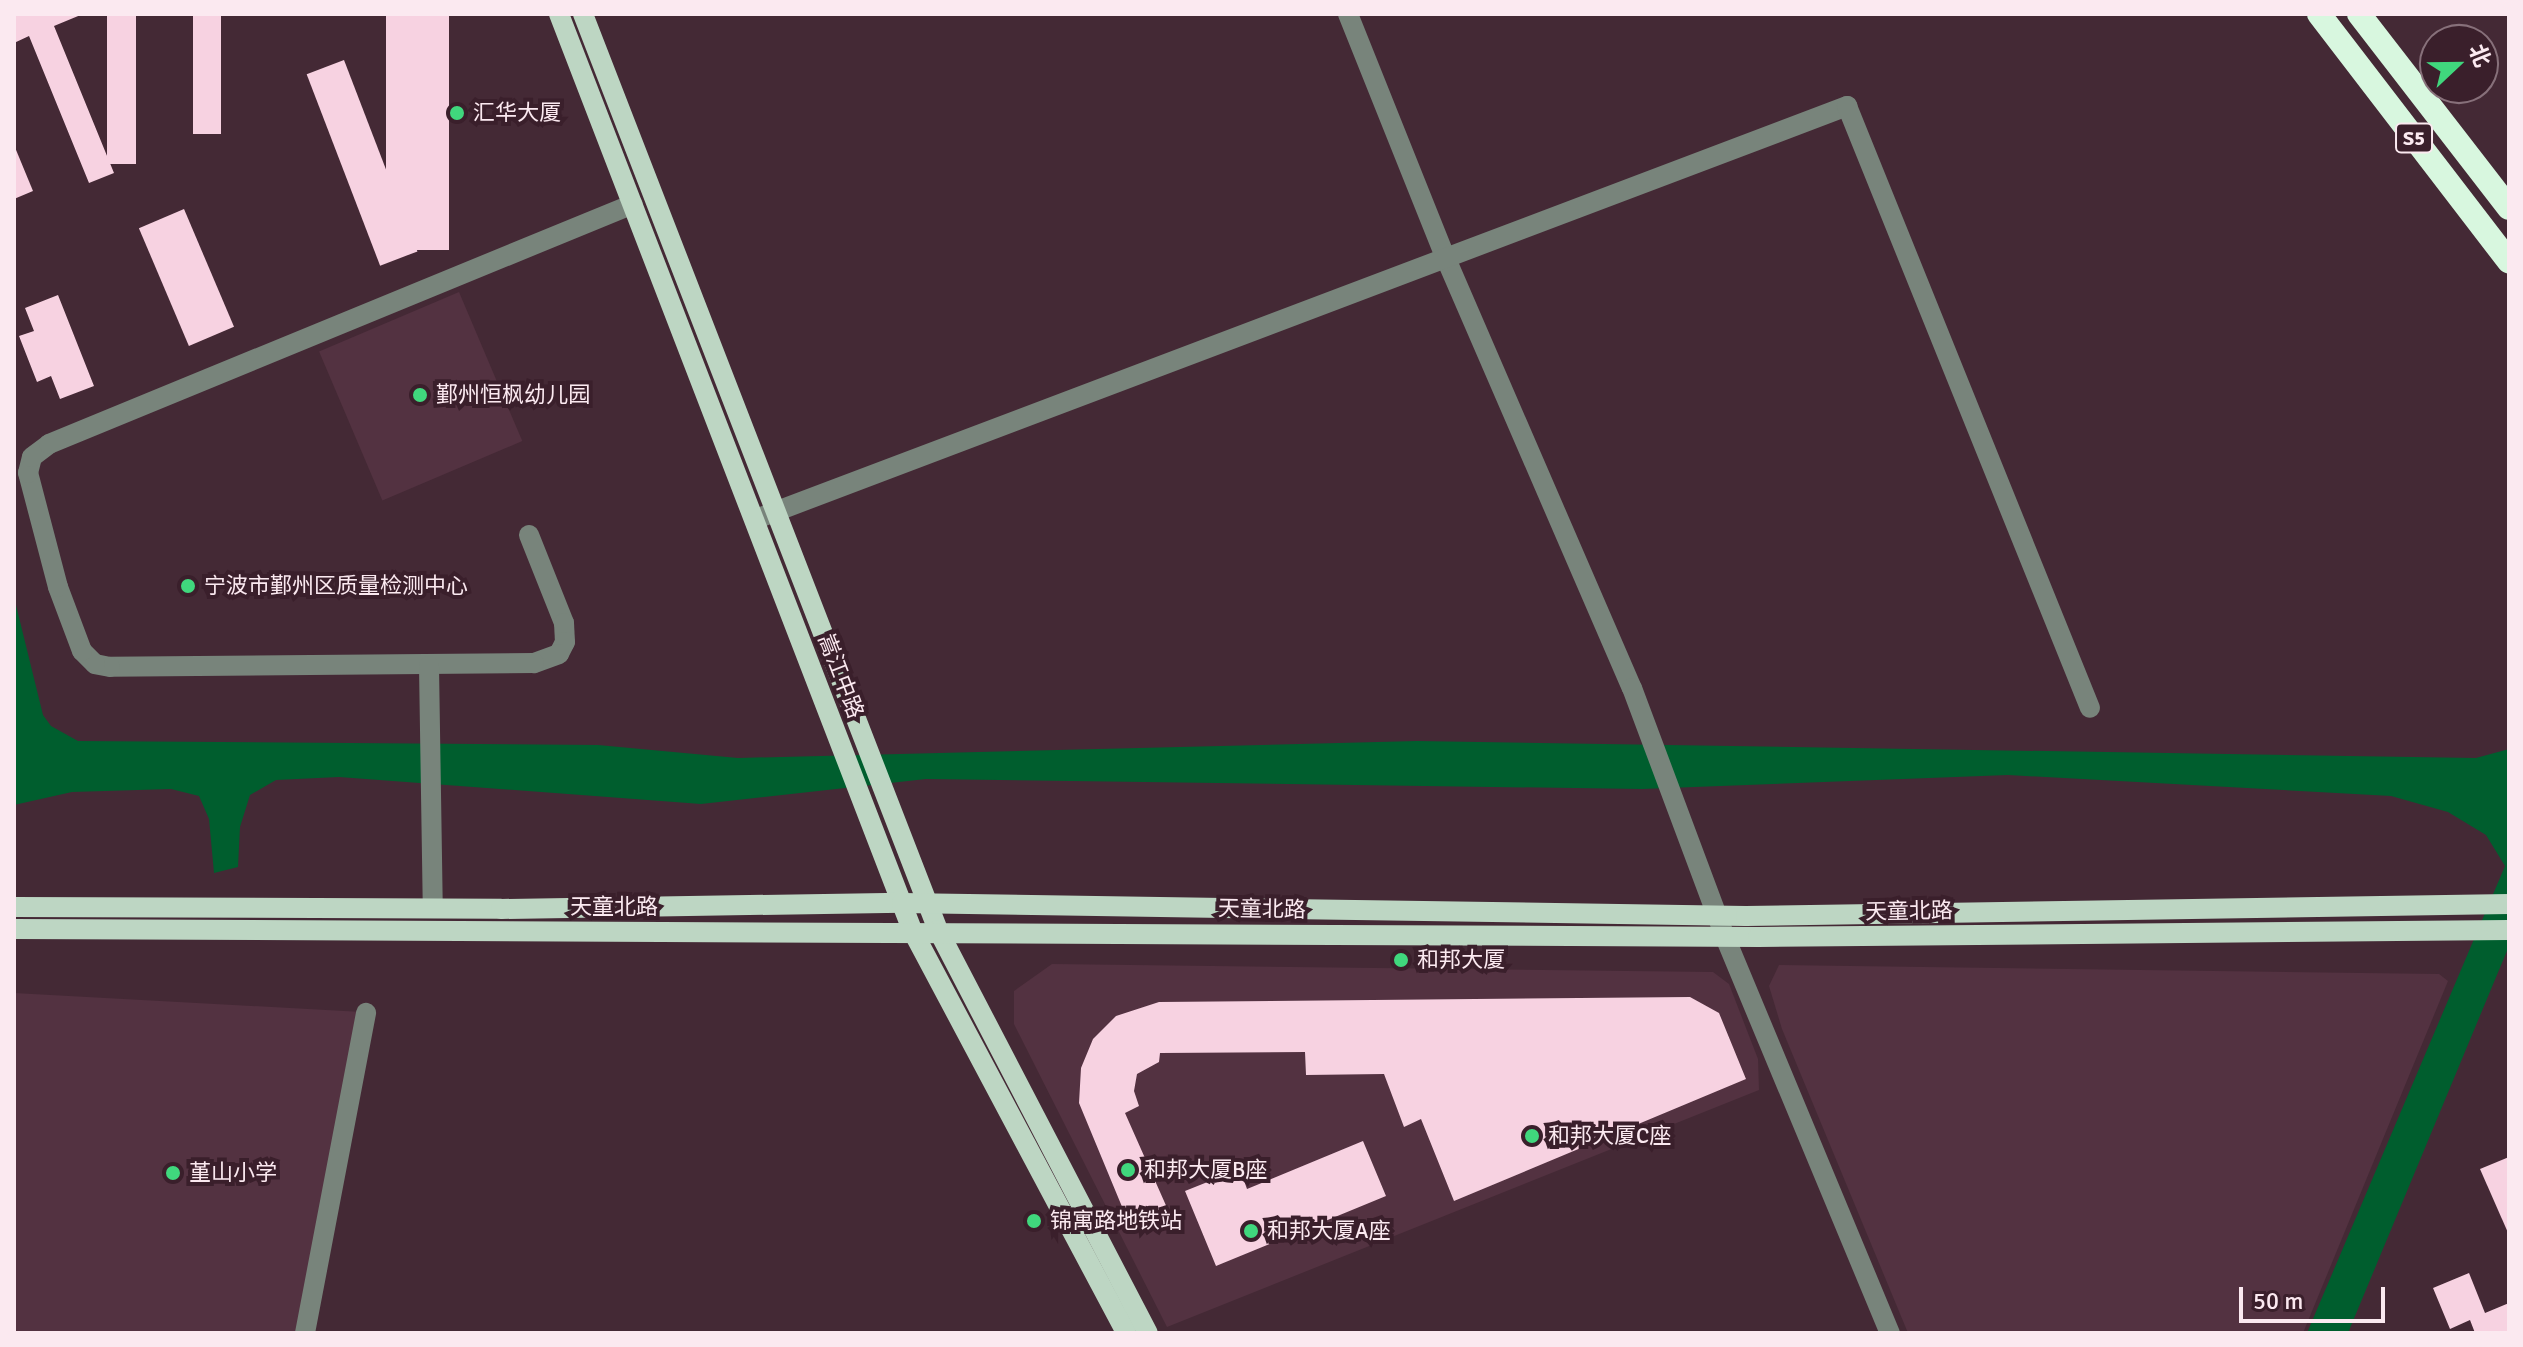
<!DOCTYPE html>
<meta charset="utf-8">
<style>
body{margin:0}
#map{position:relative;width:2523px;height:1347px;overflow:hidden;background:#442935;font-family:Signika,"Noto Sans SC",sans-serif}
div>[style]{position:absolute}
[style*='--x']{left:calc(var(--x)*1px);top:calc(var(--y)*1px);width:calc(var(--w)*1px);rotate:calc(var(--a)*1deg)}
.built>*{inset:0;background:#533241;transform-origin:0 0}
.water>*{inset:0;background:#005e2e}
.building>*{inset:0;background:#f7d2e1;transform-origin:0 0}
.minor>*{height:20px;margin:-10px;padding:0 10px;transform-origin:10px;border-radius:10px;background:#78847b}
.major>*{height:20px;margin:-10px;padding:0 10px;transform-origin:10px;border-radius:10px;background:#bdd6c3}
.highway>*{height:24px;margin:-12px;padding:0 12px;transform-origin:12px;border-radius:12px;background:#d8f7df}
.dots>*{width:22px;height:22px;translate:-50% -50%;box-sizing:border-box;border:4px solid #3a1f2b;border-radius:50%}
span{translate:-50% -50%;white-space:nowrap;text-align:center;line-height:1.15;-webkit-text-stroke:8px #3a1f2b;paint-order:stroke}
.shield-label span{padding:2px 6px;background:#3a1f2b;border:2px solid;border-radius:6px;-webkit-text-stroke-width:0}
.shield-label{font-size:20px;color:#fbe9f0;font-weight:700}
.poi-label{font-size:22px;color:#fbe9f0}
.left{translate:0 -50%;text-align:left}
.street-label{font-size:22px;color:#fbe9f0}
.frame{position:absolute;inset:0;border:16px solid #fbe9f0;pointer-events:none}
.north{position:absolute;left:2419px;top:24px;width:80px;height:80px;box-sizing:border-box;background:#3a1f2b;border:2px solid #87707a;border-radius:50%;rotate:68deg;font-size:22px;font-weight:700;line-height:32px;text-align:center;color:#fbe9f0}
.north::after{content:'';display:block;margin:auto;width:28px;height:36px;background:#40d77d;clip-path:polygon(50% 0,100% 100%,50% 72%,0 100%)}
.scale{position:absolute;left:2239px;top:1287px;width:146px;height:36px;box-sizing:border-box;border:4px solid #fbe9f0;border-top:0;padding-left:10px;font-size:24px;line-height:28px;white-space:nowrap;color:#fbe9f0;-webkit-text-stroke:6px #3a1f2b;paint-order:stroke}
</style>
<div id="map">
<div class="built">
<div style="left:459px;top:292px;width:162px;height:152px;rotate:67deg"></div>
<div style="clip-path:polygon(1052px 964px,1713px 972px,1729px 984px,1758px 1059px,1759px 1090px,1167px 1327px,1014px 1024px,1014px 991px)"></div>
<div style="clip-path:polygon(1779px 965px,2439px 974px,2448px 981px,2303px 1333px,1908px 1333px,1782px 1029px,1769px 986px)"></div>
<div style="clip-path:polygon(14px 993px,362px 1012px,301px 1333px,14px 1333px)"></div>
</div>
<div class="water">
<div style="clip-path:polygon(14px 597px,43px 715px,51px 726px,78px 741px,598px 745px,738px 758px,1417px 741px,2476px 758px,2509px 749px,2509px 946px,2348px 1333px,2307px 1333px,2505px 866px,2486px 835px,2448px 812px,2391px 796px,2008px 775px,1642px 789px,926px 779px,701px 804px,339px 777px,276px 780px,250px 795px,240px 827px,238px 867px,214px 873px,209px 819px,199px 796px,171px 789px,72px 792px,14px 805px)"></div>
</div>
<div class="building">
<div style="clip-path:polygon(14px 14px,83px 14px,54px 26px,114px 173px,89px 183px,29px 36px,14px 43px)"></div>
<div style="left:107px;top:14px;width:29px;height:150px"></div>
<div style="left:193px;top:14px;width:28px;height:120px"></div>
<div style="left:386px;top:14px;width:63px;height:236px"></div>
<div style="left:344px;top:60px;width:205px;height:40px;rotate:69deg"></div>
<div style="clip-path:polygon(14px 145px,33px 191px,14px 199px)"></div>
<div style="left:184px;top:209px;width:128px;height:49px;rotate:67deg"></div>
<div style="clip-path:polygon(58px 295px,94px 386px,60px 399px,51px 376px,37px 382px,19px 336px,34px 331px,25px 308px)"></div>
<div style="clip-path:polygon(1690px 997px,1719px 1013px,1746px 1079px,1454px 1201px,1421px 1119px,1404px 1127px,1384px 1074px,1306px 1075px,1305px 1052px,1160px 1053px,1159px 1062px,1137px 1074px,1134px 1091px,1139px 1106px,1125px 1113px,1168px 1210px,1130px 1226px,1079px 1103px,1081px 1068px,1093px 1039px,1116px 1016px,1159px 1002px)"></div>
<div style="clip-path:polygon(1363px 1141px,1386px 1196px,1216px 1266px,1185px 1191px,1240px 1169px,1247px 1189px)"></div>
<div style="clip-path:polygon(2509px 1157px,2509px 1235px,2480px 1169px)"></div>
<div style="clip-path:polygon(2469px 1273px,2485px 1313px,2509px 1303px,2509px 1333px,2475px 1333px,2470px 1320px,2450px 1329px,2433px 1288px)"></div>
</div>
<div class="minor">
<div style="--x:1348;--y:14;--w:266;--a:68.2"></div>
<div style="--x:1447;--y:261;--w:465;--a:66.6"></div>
<div style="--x:1632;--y:688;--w:266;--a:69.5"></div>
<div style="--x:1725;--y:937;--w:429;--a:67.4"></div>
<div style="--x:756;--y:519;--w:1167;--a:-20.73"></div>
<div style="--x:1847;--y:106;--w:649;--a:68.02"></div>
<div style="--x:529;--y:535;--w:95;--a:68.3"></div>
<div style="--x:564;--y:623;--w:19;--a:87"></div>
<div style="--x:565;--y:642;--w:13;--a:117"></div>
<div style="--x:559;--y:654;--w:27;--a:160"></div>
<div style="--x:534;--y:663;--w:424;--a:179.5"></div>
<div style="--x:110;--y:667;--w:15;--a:-169"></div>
<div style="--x:95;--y:664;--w:18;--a:-135"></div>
<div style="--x:82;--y:651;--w:68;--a:-110.6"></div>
<div style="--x:58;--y:587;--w:118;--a:-104.7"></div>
<div style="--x:28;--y:473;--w:16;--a:-76"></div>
<div style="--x:32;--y:457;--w:21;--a:-37"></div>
<div style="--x:49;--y:444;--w:631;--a:-22.34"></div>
<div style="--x:429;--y:666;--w:242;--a:89.1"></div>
<div style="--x:305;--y:1333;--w:326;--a:-79.2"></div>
</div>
<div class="major">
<div style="--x:559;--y:14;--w:982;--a:68.92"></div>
<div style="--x:912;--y:930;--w:456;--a:62"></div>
<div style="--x:583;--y:14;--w:982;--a:68.82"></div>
<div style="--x:938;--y:930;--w:454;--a:62.5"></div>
<div style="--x:14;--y:907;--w:487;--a:0.2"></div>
<div style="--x:501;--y:909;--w:401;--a:-0.9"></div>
<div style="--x:902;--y:903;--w:844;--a:0.88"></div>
<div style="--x:1746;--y:916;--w:763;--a:-0.9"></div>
<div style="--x:14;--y:929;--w:1744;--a:0.26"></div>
<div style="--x:1758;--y:937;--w:751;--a:-0.53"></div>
</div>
<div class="highway">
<div style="--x:2319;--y:14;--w:312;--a:52.5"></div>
<div style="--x:2359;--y:14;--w:245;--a:52.3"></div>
</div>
<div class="dots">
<div style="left:457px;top:113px;background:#40d77d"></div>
<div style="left:420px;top:395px;background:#40d77d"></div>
<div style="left:188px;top:586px;background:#40d77d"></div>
<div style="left:1401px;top:960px;background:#40d77d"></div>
<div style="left:1532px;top:1136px;background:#40d77d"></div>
<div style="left:1128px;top:1170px;background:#40d77d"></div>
<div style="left:173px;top:1173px;background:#40d77d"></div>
<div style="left:1034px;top:1221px;background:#40d77d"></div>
<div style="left:1251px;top:1231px;background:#40d77d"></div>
</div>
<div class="shield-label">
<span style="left:2414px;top:138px">S5</span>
</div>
<div class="poi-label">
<span class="left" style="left:473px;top:113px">汇华大厦</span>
<span class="left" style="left:436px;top:395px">鄞州恒枫幼儿园</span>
<span class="left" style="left:204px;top:586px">宁波市鄞州区质量检测中心</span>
<span class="left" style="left:1417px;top:960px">和邦大厦</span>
<span class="left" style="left:1548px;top:1136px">和邦大厦C座</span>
<span class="left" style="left:1144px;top:1170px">和邦大厦B座</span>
<span class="left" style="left:189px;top:1173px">堇山小学</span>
<span class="left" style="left:1050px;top:1221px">锦寓路地铁站</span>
<span class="left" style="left:1267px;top:1231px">和邦大厦A座</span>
</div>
<div class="street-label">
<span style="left:841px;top:676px;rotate:69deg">嵩江中路</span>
<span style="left:614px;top:907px">天童北路</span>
<span style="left:1262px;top:909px;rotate:1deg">天童北路</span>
<span style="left:1909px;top:911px;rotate:-1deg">天童北路</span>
</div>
<div class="frame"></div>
<div class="north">北</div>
<div class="scale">50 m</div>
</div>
